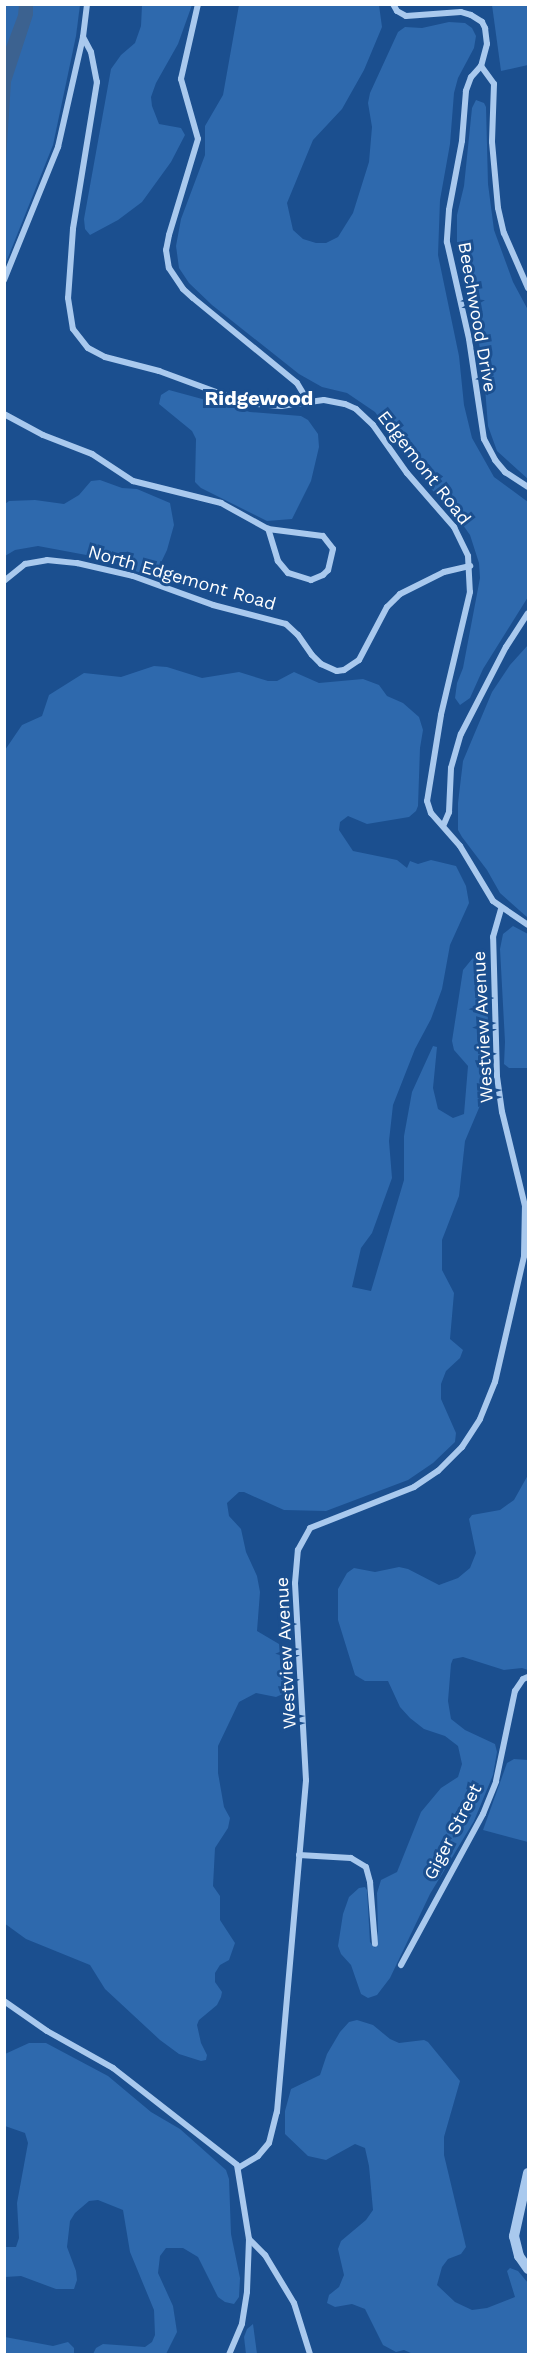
<!DOCTYPE html>
<style>
body{margin:0}
#map{position:relative;width:533px;height:2359px;overflow:hidden;background:#1b4f8f;font-family:"Work Sans",sans-serif}
div>[style]{position:absolute}
[style*='--x']{left:calc(var(--x)*1px);top:calc(var(--y)*1px);width:calc(var(--w)*1px);rotate:calc(var(--a)*1deg)}
.green>*{inset:0;background:#2e69ad}
.water>*{inset:0;background:#3c6290}
.minor>*{height:6px;margin:-3px;padding:0 3px;transform-origin:3px;border-radius:3px;background:#a9c9ee}
.tertiary>*{height:10px;margin:-5px;padding:0 5px;transform-origin:5px;border-radius:5px;background:#a9c9ee}
span{translate:-50% -50%;white-space:nowrap;text-align:center;line-height:1.15;-webkit-text-stroke:6px #1b4f8f;paint-order:stroke}
.street-label{font-size:18px;color:#fff}
.neighbourhood-label{font-size:20px;color:#fff;font-weight:700}
.frame{position:absolute;inset:0;border:6px solid #fff;pointer-events:none}
</style>
<div id="map">
<div class="green">
<div style="clip-path:polygon(5px 5px,80px 5px,76px 36px,53px 145px,5px 265px)"></div>
<div style="clip-path:polygon(142px 5px,192px 5px,178px 44px,156px 83px,151px 97px,152px 106px,159px 124px,181px 128px,185px 135px,171px 162px,142px 202px,118px 220px,90px 235px,85px 229px,84px 219px,111px 69px,121px 55px,135px 43px,141px 26px)"></div>
<div style="clip-path:polygon(239px 5px,379px 5px,382px 27px,364px 70px,342px 109px,313px 140px,287px 203px,293px 230px,303px 239px,316px 243px,326px 243px,338px 237px,353px 213px,369px 162px,372px 127px,368px 103px,370px 93px,398px 32px,405px 27px,422px 28px,449px 22px,465px 23px,472px 28px,476px 36px,474px 48px,458px 78px,454px 93px,450px 144px,440px 200px,438px 255px,459px 356px,464px 405px,472px 438px,494px 477px,528px 502px,528px 597px,483px 669px,470px 698px,460px 705px,455px 698px,457px 683px,463px 668px,480px 578px,479px 563px,470px 535px,458px 518px,433px 491px,375px 412px,347px 393px,322px 387px,299px 374px,212px 305px,189px 283px,179px 268px,176px 246px,181px 219px,205px 155px,205px 126px,223px 95px)"></div>
<div style="clip-path:polygon(492px 5px,528px 5px,528px 65px,501px 71px)"></div>
<div style="clip-path:polygon(476px 100px,484px 103px,486px 107px,488px 184px,494px 230px,513px 282px,528px 310px,528px 479px,497px 451px,488px 426px,483px 362px,457px 245px,457px 215px,464px 186px,472px 108px)"></div>
<div style="clip-path:polygon(169px 390px,250px 412px,301px 416px,308px 420px,318px 434px,319px 447px,311px 481px,292px 519px,267px 521px,201px 488px,195px 482px,196px 439px,192px 431px,159px 404px,161px 395px)"></div>
<div style="clip-path:polygon(100px 480px,122px 488px,137px 489px,170px 503px,174px 525px,167px 550px,157px 571px,141px 573px,97px 557px,38px 546px,15px 550px,5px 556px,5px 504px,9px 501px,35px 500px,64px 504px,79px 495px,91px 481px)"></div>
<div style="clip-path:polygon(528px 645px,528px 918px,500px 893px,487px 870px,462px 837px,458px 830px,458px 803px,463px 761px,492px 692px,510px 665px)"></div>
<div style="clip-path:polygon(154px 666px,167px 667px,202px 678px,239px 672px,268px 681px,277px 681px,294px 672px,319px 683px,363px 679px,379px 685px,387px 696px,403px 703px,419px 717px,423px 730px,420px 748px,418px 806px,416px 811px,409px 817px,367px 824px,348px 816px,340px 822px,339px 830px,353px 851px,397px 860px,407px 868px,410px 861px,418px 864px,431px 860px,456px 866px,466px 886px,469px 903px,450px 945px,442px 989px,431px 1019px,415px 1049px,393px 1105px,389px 1141px,392px 1178px,372px 1233px,361px 1248px,352px 1287px,371px 1291px,404px 1180px,404px 1136px,412px 1092px,433px 1046px,437px 1047px,433px 1088px,438px 1109px,453px 1118px,464px 1114px,468px 1066px,454px 1050px,452px 1041px,463px 970px,477px 953px,484px 957px,488px 1005px,487px 1089px,465px 1141px,459px 1196px,442px 1240px,442px 1270px,454px 1293px,450px 1339px,463px 1350px,460px 1358px,446px 1371px,441px 1384px,441px 1399px,456px 1433px,455px 1442px,433px 1463px,408px 1480px,326px 1511px,284px 1510px,244px 1492px,239px 1492px,227px 1503px,229px 1516px,241px 1529px,246px 1552px,257px 1576px,260px 1592px,257px 1631px,279px 1644px,285px 1652px,286px 1689px,285px 1693px,276px 1697px,256px 1693px,239px 1702px,218px 1746px,218px 1773px,224px 1807px,230px 1818px,228px 1828px,215px 1848px,213px 1886px,220px 1896px,220px 1920px,235px 1943px,229px 1960px,220px 1965px,215px 1973px,215px 1982px,222px 1992px,221px 1997px,217px 2005px,199px 2020px,197px 2025px,201px 2043px,207px 2055px,206px 2060px,201px 2061px,179px 2054px,160px 2040px,105px 1989px,90px 1965px,26px 1939px,4px 1923px,5px 750px,22px 725px,42px 716px,49px 695px,84px 673px,121px 677px)"></div>
<div style="clip-path:polygon(513px 926px,528px 934px,528px 1068px,509px 1068px,504px 1064px,505px 1042px,500px 949px,503px 934px)"></div>
<div style="clip-path:polygon(528px 1475px,528px 1670px,522px 1668px,504px 1670px,463px 1657px,453px 1659px,451px 1664px,448px 1701px,451px 1719px,465px 1730px,495px 1744px,497px 1752px,493px 1775px,474px 1821px,430px 1894px,390px 1978px,377px 1995px,368px 1998px,361px 1994px,351px 1965px,341px 1954px,338px 1946px,343px 1914px,349px 1897px,359px 1888px,365px 1887px,367px 1890px,370px 1942px,375px 1948px,378px 1931px,377px 1893px,381px 1880px,397px 1872px,421px 1812px,441px 1788px,458px 1777px,462px 1764px,458px 1746px,445px 1736px,424px 1729px,410px 1718px,400px 1707px,388px 1681px,365px 1681px,355px 1675px,338px 1620px,338px 1589px,347px 1573px,354px 1568px,375px 1572px,399px 1567px,408px 1569px,439px 1585px,458px 1578px,470px 1568px,476px 1553px,469px 1519px,472px 1515px,500px 1510px,514px 1500px)"></div>
<div style="clip-path:polygon(514px 1759px,528px 1760px,528px 1842px,483px 1830px,507px 1763px)"></div>
<div style="clip-path:polygon(357px 2020px,373px 2025px,390px 2039px,399px 2043px,424px 2040px,428px 2042px,460px 2081px,444px 2137px,444px 2155px,466px 2247px,461px 2254px,448px 2259px,442px 2267px,437px 2285px,455px 2302px,472px 2310px,487px 2308px,515px 2297px,507px 2271px,510px 2268px,518px 2271px,528px 2283px,528px 2354px,413px 2354px,404px 2350px,396px 2352px,383px 2345px,365px 2309px,352px 2304px,335px 2307px,327px 2303px,329px 2295px,339px 2287px,344px 2275px,338px 2249px,341px 2241px,366px 2220px,373px 2210px,369px 2166px,365px 2148px,355px 2144px,326px 2160px,308px 2156px,285px 2134px,285px 2111px,291px 2089px,320px 2075px,327px 2054px,340px 2032px,349px 2022px)"></div>
<div style="clip-path:polygon(29px 2043px,46px 2043px,108px 2076px,151px 2112px,180px 2129px,226px 2170px,229px 2179px,231px 2234px,240px 2278px,239px 2297px,234px 2304px,225px 2302px,218px 2297px,198px 2257px,183px 2248px,166px 2248px,160px 2256px,158px 2273px,173px 2306px,177px 2332px,166px 2354px,93px 2354px,96px 2348px,103px 2344px,145px 2347px,152px 2342px,155px 2335px,154px 2310px,130px 2252px,123px 2210px,98px 2200px,89px 2201px,75px 2213px,70px 2221px,67px 2247px,76px 2271px,77px 2280px,74px 2289px,56px 2289px,21px 2276px,5px 2277px,5px 2247px,16px 2247px,19px 2238px,17px 2203px,28px 2143px,25px 2133px,5px 2126px,5px 2054px)"></div>
<div style="clip-path:polygon(253px 2324px,257px 2354px,246px 2354px,244px 2337px,247px 2329px)"></div>
<div style="clip-path:polygon(5px 2337px,53px 2346px,68px 2342px,74px 2348px,74px 2354px,5px 2354px)"></div>
</div>
<div class="water">
<div style="clip-path:polygon(19px 5px,33px 5px,33px 15px,11px 82px,5px 175px,5px 50px,18px 15px)"></div>
</div>
<div class="minor">
<div style="--x:198;--y:4;--w:77;--a:102.8"></div>
<div style="--x:181;--y:79;--w:62;--a:74.2"></div>
<div style="--x:198;--y:139;--w:100;--a:106.8"></div>
<div style="--x:169;--y:235;--w:15;--a:101"></div>
<div style="--x:166;--y:250;--w:18;--a:81"></div>
<div style="--x:169;--y:268;--w:25;--a:56"></div>
<div style="--x:183;--y:289;--w:13;--a:42"></div>
<div style="--x:193;--y:298;--w:134;--a:39.3"></div>
<div style="--x:297;--y:383;--w:21;--a:59"></div>
<div style="--x:393;--y:4;--w:8;--a:60"></div>
<div style="--x:397;--y:11;--w:10;--a:29"></div>
<div style="--x:406;--y:16;--w:55;--a:-4.2"></div>
<div style="--x:461;--y:12;--w:10;--a:17"></div>
<div style="--x:471;--y:15;--w:13;--a:32"></div>
<div style="--x:482;--y:22;--w:7;--a:63"></div>
<div style="--x:485;--y:28;--w:16;--a:83"></div>
<div style="--x:487;--y:44;--w:23;--a:105"></div>
<div style="--x:481;--y:66;--w:22;--a:54"></div>
<div style="--x:494;--y:84;--w:58;--a:92"></div>
<div style="--x:492;--y:142;--w:66;--a:84.8"></div>
<div style="--x:498;--y:208;--w:26;--a:77"></div>
<div style="--x:504;--y:233;--w:60;--a:66.4"></div>
<div style="--x:83;--y:37;--w:17;--a:62"></div>
<div style="--x:91;--y:52;--w:31;--a:79"></div>
<div style="--x:97;--y:82;--w:149;--a:99.3"></div>
<div style="--x:73;--y:229;--w:69;--a:94.1"></div>
<div style="--x:68;--y:298;--w:31;--a:81"></div>
<div style="--x:73;--y:329;--w:24;--a:52"></div>
<div style="--x:88;--y:348;--w:19;--a:28"></div>
<div style="--x:105;--y:357;--w:56;--a:14.5"></div>
<div style="--x:159;--y:371;--w:93;--a:20.2"></div>
<div style="--x:246;--y:403;--w:35;--a:5"></div>
<div style="--x:281;--y:406;--w:43;--a:-7.9"></div>
<div style="--x:324;--y:400;--w:21;--a:11"></div>
<div style="--x:345;--y:404;--w:12;--a:24"></div>
<div style="--x:356;--y:409;--w:23;--a:43"></div>
<div style="--x:373;--y:425;--w:59;--a:54.7"></div>
<div style="--x:407;--y:473;--w:72;--a:49"></div>
<div style="--x:454;--y:527;--w:32;--a:64"></div>
<div style="--x:468;--y:556;--w:36;--a:87"></div>
<div style="--x:470;--y:592;--w:126;--a:103.3"></div>
<div style="--x:441;--y:715;--w:87;--a:99.2"></div>
<div style="--x:427;--y:801;--w:13;--a:72"></div>
<div style="--x:431;--y:813;--w:44;--a:48.7"></div>
<div style="--x:460;--y:846;--w:64;--a:59"></div>
<div style="--x:493;--y:901;--w:42;--a:34.4"></div>
<div style="--x:481;--y:66;--w:15;--a:132"></div>
<div style="--x:471;--y:77;--w:15;--a:110"></div>
<div style="--x:466;--y:91;--w:50;--a:94.6"></div>
<div style="--x:462;--y:141;--w:70;--a:100.7"></div>
<div style="--x:449;--y:210;--w:32;--a:94"></div>
<div style="--x:447;--y:242;--w:99;--a:77.2"></div>
<div style="--x:469;--y:339;--w:101;--a:81.5"></div>
<div style="--x:484;--y:439;--w:24;--a:62"></div>
<div style="--x:495;--y:460;--w:16;--a:50"></div>
<div style="--x:505;--y:472;--w:27;--a:33"></div>
<div style="--x:4;--y:280;--w:144;--a:-67.9"></div>
<div style="--x:58;--y:147;--w:113;--a:-77.2"></div>
<div style="--x:83;--y:37;--w:33;--a:-83"></div>
<div style="--x:4;--y:414;--w:44;--a:28.3"></div>
<div style="--x:43;--y:435;--w:53;--a:21.2"></div>
<div style="--x:92;--y:454;--w:49;--a:33.4"></div>
<div style="--x:133;--y:481;--w:91;--a:14"></div>
<div style="--x:221;--y:503;--w:54;--a:29"></div>
<div style="--x:268;--y:529;--w:55;--a:7.3"></div>
<div style="--x:323;--y:536;--w:16;--a:52"></div>
<div style="--x:333;--y:549;--w:22;--a:103"></div>
<div style="--x:328;--y:570;--w:7;--a:135"></div>
<div style="--x:323;--y:575;--w:13;--a:157"></div>
<div style="--x:311;--y:580;--w:24;--a:-163"></div>
<div style="--x:288;--y:573;--w:16;--a:-130"></div>
<div style="--x:278;--y:561;--w:34;--a:-107"></div>
<div style="--x:4;--y:581;--w:27;--a:-39"></div>
<div style="--x:25;--y:564;--w:22;--a:-10"></div>
<div style="--x:47;--y:560;--w:30;--a:6"></div>
<div style="--x:77;--y:563;--w:57;--a:13.1"></div>
<div style="--x:133;--y:576;--w:85;--a:19.9"></div>
<div style="--x:213;--y:605;--w:75;--a:14.6"></div>
<div style="--x:286;--y:624;--w:16;--a:43"></div>
<div style="--x:298;--y:635;--w:24;--a:55"></div>
<div style="--x:312;--y:655;--w:13;--a:45"></div>
<div style="--x:321;--y:664;--w:17;--a:24"></div>
<div style="--x:337;--y:671;--w:7;--a:-8"></div>
<div style="--x:344;--y:670;--w:18;--a:-34"></div>
<div style="--x:359;--y:660;--w:60;--a:-62.2"></div>
<div style="--x:387;--y:607;--w:18;--a:-45"></div>
<div style="--x:400;--y:594;--w:49;--a:-26.6"></div>
<div style="--x:444;--y:572;--w:27;--a:-13"></div>
<div style="--x:444;--y:824;--w:13;--a:-67"></div>
<div style="--x:449;--y:812;--w:44;--a:-87.4"></div>
<div style="--x:451;--y:768;--w:35;--a:-74"></div>
<div style="--x:461;--y:734;--w:98;--a:-62.7"></div>
<div style="--x:506;--y:647;--w:40;--a:-57.1"></div>
<div style="--x:299;--y:1855;--w:52;--a:3.3"></div>
<div style="--x:351;--y:1858;--w:17;--a:31"></div>
<div style="--x:366;--y:1867;--w:16;--a:75"></div>
<div style="--x:370;--y:1882;--w:62;--a:85.4"></div>
<div style="--x:401;--y:1965;--w:172;--a:-61.5"></div>
<div style="--x:483;--y:1814;--w:35;--a:-68"></div>
<div style="--x:496;--y:1781;--w:92;--a:-78.1"></div>
<div style="--x:515;--y:1691;--w:14;--a:-56"></div>
<div style="--x:523;--y:1679;--w:5;--a:-22"></div>
<div style="--x:4;--y:2001;--w:52;--a:34.9"></div>
<div style="--x:47;--y:2031;--w:76;--a:29.3"></div>
<div style="--x:113;--y:2068;--w:157;--a:38"></div>
<div style="--x:237;--y:2165;--w:75;--a:80.8"></div>
<div style="--x:249;--y:2239;--w:53;--a:92.2"></div>
<div style="--x:247;--y:2292;--w:32;--a:99"></div>
<div style="--x:242;--y:2324;--w:33;--a:113"></div>
<div style="--x:238;--y:2168;--w:23;--a:-31"></div>
<div style="--x:258;--y:2156;--w:17;--a:-50"></div>
<div style="--x:269;--y:2143;--w:32;--a:-76"></div>
<div style="--x:277;--y:2112;--w:333;--a:-85"></div>
<div style="--x:306;--y:1780;--w:197;--a:-93.2"></div>
<div style="--x:295;--y:1583;--w:33;--a:-85"></div>
<div style="--x:298;--y:1550;--w:25;--a:-61"></div>
<div style="--x:310;--y:1528;--w:112;--a:-21.5"></div>
<div style="--x:414;--y:1487;--w:29;--a:-34"></div>
<div style="--x:438;--y:1471;--w:34;--a:-45"></div>
<div style="--x:462;--y:1447;--w:33;--a:-57"></div>
<div style="--x:480;--y:1419;--w:40;--a:-68"></div>
<div style="--x:495;--y:1382;--w:129;--a:-77"></div>
<div style="--x:524;--y:1256;--w:50;--a:-88.9"></div>
<div style="--x:525;--y:1206;--w:97;--a:-103.7"></div>
<div style="--x:502;--y:1112;--w:36;--a:-98"></div>
<div style="--x:497;--y:1076;--w:139;--a:-91.6"></div>
<div style="--x:493;--y:937;--w:29;--a:-74"></div>
<div style="--x:249;--y:2239;--w:23;--a:45"></div>
<div style="--x:265;--y:2255;--w:56;--a:58.9"></div>
<div style="--x:294;--y:2303;--w:53;--a:72.6"></div>
</div>
<div class="tertiary">
<div style="--x:528;--y:2173;--w:65;--a:102.5"></div>
<div style="--x:514;--y:2236;--w:21;--a:76"></div>
<div style="--x:519;--y:2256;--w:16;--a:55"></div>
</div>
<div class="street-label">
<span style="left:477px;top:317px;rotate:80deg">Beechwood Drive</span>
<span style="left:424px;top:468px;rotate:52deg">Edgemont Road</span>
<span style="left:182px;top:578px;rotate:16deg">North Edgemont Road</span>
<span style="left:483px;top:1027px;rotate:-93deg">Westview Avenue</span>
<span style="left:286px;top:1653px;rotate:-93deg">Westview Avenue</span>
<span style="left:453px;top:1832px;rotate:-63deg">Giger Street</span>
</div>
<div class="neighbourhood-label">
<span style="left:259px;top:398px">Ridgewood</span>
</div>
<div class="frame"></div>
</div>
